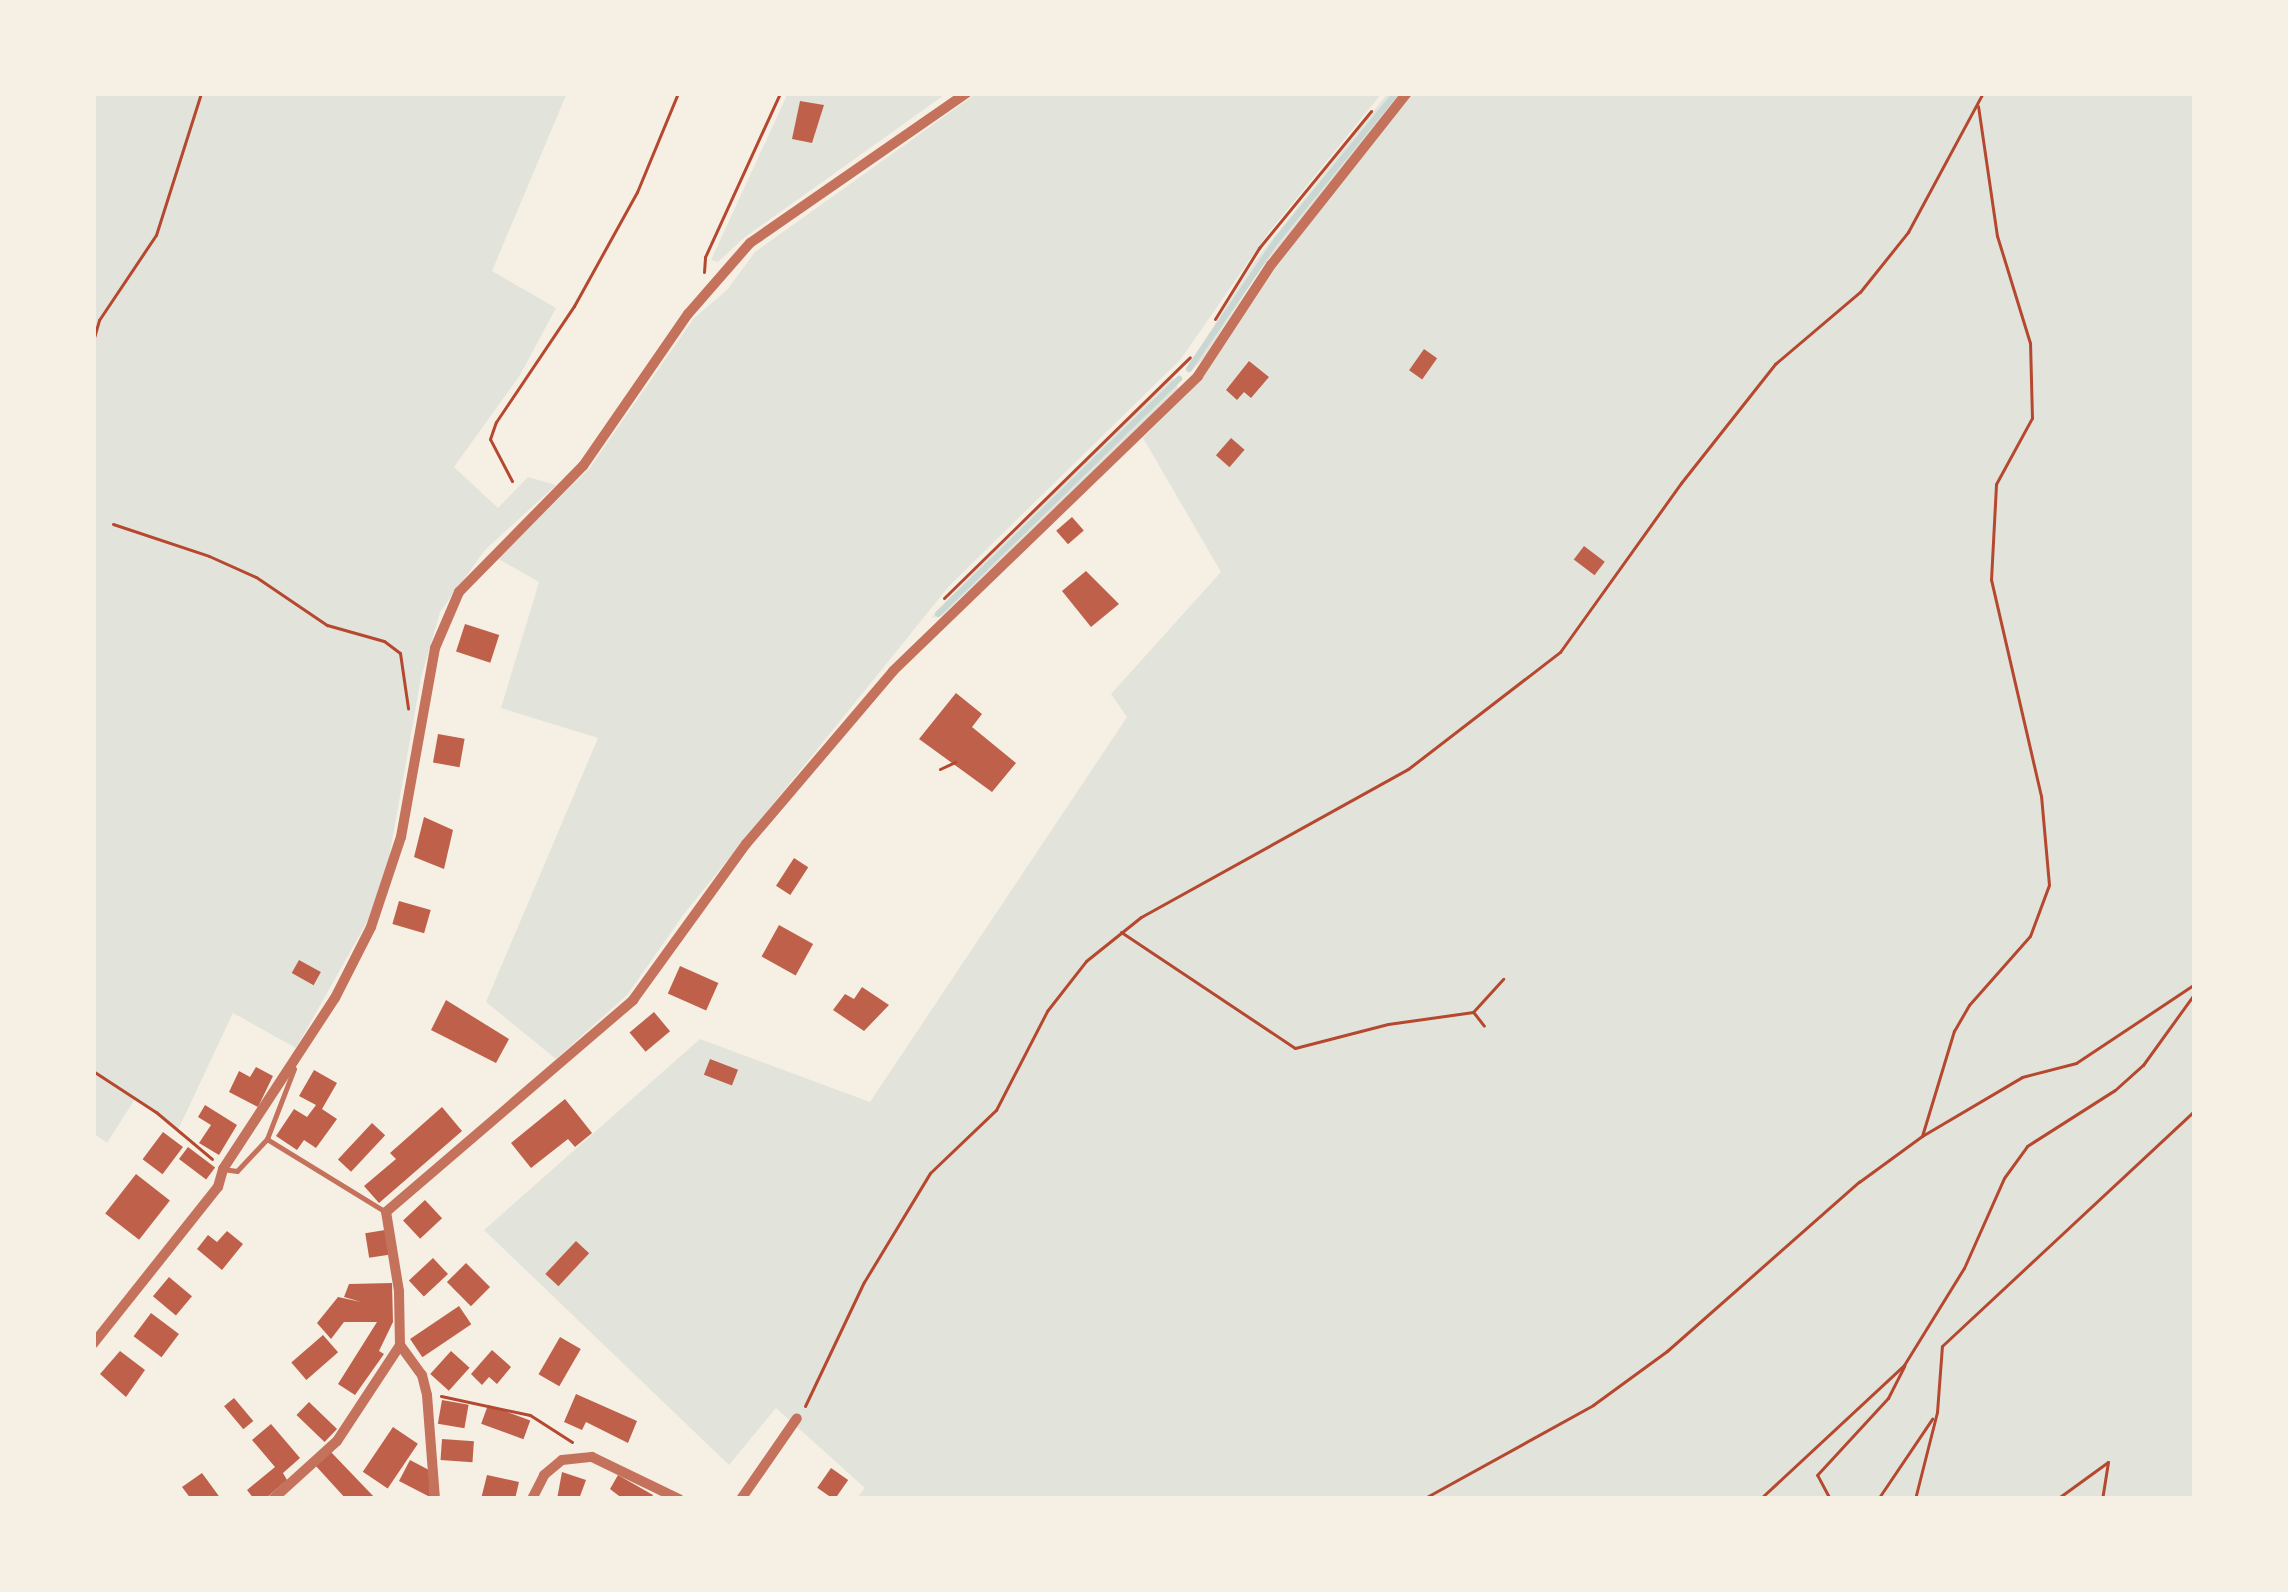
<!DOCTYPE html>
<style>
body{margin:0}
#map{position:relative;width:2288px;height:1592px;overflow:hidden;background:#f6efe4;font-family:Commissioner,sans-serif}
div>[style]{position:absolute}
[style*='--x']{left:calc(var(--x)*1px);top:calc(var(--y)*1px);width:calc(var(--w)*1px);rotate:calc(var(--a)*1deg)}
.green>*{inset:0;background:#e2e4dc}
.stream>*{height:6px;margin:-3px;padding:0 3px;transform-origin:3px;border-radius:3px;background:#c9d6d2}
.building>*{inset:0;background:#bf614a;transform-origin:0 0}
.path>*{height:3px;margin:-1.5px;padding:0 1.5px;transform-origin:1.5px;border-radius:1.5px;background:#b5482f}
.service>*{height:4.5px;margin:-2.25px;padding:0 2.25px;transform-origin:2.25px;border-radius:2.25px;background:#c5725c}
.minor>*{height:10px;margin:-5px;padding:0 5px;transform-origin:5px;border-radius:5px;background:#c5725c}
span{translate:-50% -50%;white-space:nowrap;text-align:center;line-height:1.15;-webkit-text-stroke:9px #f6efe4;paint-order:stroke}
.frame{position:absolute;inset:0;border:96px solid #f6efe4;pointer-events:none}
</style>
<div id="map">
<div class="green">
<div style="clip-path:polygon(93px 93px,567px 93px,492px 271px,556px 308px,520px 375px,454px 467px,498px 508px,528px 477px,556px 485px,485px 550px,440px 612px,421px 678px,389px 858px,367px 922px,296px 1048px,233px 1013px,178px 1130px,135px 1099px,107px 1143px,93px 1133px)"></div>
<div style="clip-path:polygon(788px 93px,947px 93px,745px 237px,718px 262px,711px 260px)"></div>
<div style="clip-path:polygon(977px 93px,1382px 93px,1266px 236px,1181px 359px,950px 585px,684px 914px,627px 995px,556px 1059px,486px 1002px,598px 738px,501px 708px,539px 582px,497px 558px,589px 469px,694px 318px,727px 290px,755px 252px)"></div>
<div style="clip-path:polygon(1388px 93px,1403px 93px,1259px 271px,1203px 359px,1191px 371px,1187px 368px,1255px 261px)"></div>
<div style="clip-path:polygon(1411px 93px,2195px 93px,2195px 1499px,856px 1499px,865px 1488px,776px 1408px,729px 1465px,484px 1230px,700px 1039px,870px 1102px,1127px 717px,1111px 694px,1221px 572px,1143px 438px,1201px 380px,1277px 266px)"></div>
<div style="clip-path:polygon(1172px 377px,1179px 389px,943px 615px,931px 618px,1025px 517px)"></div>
</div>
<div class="stream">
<div style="--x:1189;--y:369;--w:155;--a:-55.8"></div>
<div style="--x:1276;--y:241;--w:191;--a:-51"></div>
<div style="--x:938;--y:614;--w:337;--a:-44.3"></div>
</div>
<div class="building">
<div style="clip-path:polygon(800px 101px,824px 105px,812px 143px,792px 139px)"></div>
<div style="left:1424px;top:349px;width:16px;height:26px;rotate:35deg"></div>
<div style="clip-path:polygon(1249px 361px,1269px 377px,1251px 398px,1244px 392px,1237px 400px,1226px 390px)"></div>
<div style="left:1231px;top:438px;width:18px;height:23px;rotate:41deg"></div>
<div style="left:1072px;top:517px;width:18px;height:21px;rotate:49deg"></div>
<div style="left:1584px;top:546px;width:26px;height:17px;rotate:37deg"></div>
<div style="clip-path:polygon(1086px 571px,1119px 604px,1091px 627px,1062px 591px)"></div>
<div style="left:465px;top:624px;width:36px;height:29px;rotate:18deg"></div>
<div style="clip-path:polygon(956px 693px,982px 714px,972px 727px,1016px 763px,992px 792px,919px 739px)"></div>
<div style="left:438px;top:734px;width:27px;height:29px;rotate:10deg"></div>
<div style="clip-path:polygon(424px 817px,453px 830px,444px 869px,414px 857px)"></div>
<div style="left:794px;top:858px;width:17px;height:33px;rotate:33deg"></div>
<div style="left:399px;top:901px;width:33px;height:24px;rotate:16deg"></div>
<div style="left:779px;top:925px;width:39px;height:36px;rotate:29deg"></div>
<div style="left:299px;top:960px;width:25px;height:15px;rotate:29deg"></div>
<div style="left:680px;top:966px;width:42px;height:30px;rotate:24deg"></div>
<div style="clip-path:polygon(862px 987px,889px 1005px,864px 1031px,833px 1010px,845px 994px,854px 999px)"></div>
<div style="clip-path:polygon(446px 1000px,509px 1039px,496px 1063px,431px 1030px)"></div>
<div style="left:654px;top:1012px;width:25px;height:32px;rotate:50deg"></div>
<div style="left:710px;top:1059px;width:30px;height:17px;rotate:21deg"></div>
<div style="clip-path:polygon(256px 1067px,273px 1076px,258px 1107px,229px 1092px,239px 1071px,250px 1077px)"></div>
<div style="clip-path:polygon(314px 1070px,337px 1083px,322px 1109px,337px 1119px,316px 1148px,304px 1140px,297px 1150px,276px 1136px,294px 1109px,307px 1117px,316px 1105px,299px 1096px)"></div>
<div style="clip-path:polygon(565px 1099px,592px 1133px,575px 1147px,568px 1139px,531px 1168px,511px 1143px)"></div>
<div style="clip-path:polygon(205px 1105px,237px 1125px,219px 1155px,199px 1143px,211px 1125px,198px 1117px)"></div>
<div style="clip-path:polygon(442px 1107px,462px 1131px,379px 1203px,364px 1186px,396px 1159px,390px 1153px)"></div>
<div style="left:372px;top:1123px;width:18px;height:50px;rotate:43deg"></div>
<div style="left:163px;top:1132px;width:25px;height:34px;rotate:37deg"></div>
<div style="left:188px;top:1147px;width:34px;height:15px;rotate:37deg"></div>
<div style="left:136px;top:1174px;width:43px;height:50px;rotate:38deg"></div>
<div style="left:425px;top:1200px;width:25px;height:30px;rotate:47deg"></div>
<div style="left:385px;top:1230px;width:25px;height:20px;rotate:81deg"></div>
<div style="clip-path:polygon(227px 1231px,243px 1244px,222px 1270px,197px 1249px,208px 1235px,217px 1242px)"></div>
<div style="left:576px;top:1241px;width:18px;height:45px;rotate:43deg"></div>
<div style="left:433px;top:1258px;width:22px;height:33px;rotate:47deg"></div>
<div style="left:466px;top:1263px;width:34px;height:27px;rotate:45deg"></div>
<div style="left:169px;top:1277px;width:30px;height:25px;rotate:40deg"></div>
<div style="clip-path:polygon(392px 1283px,393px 1322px,379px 1351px,384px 1354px,355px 1395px,338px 1384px,377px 1322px,344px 1322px,331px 1339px,317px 1323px,338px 1297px,361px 1302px,344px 1297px,349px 1284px)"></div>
<div style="left:459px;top:1306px;width:22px;height:59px;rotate:56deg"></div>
<div style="left:151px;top:1313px;width:35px;height:29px;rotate:37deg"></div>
<div style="left:323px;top:1335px;width:23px;height:42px;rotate:49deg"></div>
<div style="left:560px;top:1337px;width:24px;height:43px;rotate:30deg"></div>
<div style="clip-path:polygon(492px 1350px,511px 1367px,497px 1384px,489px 1377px,482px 1385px,471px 1374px)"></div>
<div style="clip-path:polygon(120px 1351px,145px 1370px,126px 1397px,100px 1374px)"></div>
<div style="left:451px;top:1351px;width:25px;height:31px;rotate:42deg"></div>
<div style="clip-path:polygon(576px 1394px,637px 1421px,628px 1443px,586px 1422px,582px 1430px,564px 1422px)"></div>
<div style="left:234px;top:1398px;width:30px;height:13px;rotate:50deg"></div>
<div style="left:442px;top:1400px;width:27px;height:24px;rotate:10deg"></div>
<div style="left:309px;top:1402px;width:39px;height:18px;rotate:44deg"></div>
<div style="left:488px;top:1405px;width:45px;height:20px;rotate:20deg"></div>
<div style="clip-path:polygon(271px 1424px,300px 1458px,283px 1473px,287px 1480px,265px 1499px,254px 1499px,247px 1490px,275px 1467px,252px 1440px)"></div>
<div style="left:393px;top:1427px;width:30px;height:54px;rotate:34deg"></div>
<div style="left:442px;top:1439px;width:32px;height:21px;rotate:4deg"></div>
<div style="clip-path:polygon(330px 1451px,376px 1499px,346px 1499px,315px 1465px)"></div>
<div style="clip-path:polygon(410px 1460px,429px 1470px,430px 1497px,399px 1481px)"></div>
<div style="left:831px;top:1468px;width:21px;height:24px;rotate:35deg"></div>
<div style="clip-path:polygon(562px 1472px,586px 1480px,579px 1499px,557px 1499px)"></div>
<div style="clip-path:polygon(202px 1473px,221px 1499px,191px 1499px,182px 1487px)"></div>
<div style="clip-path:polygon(487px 1475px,519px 1482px,515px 1499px,481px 1499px)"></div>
<div style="clip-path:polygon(618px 1475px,653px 1495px,651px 1499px,623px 1499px,610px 1489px)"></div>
</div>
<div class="path">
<div style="--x:704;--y:272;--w:15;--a:-86"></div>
<div style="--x:705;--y:257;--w:180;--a:-65.4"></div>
<div style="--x:1215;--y:319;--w:84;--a:-58.2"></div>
<div style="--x:1259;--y:248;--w:177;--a:-50.7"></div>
<div style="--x:93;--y:341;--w:22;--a:-74"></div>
<div style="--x:99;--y:320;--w:102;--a:-56.2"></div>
<div style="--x:156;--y:235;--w:149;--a:-72.4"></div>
<div style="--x:512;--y:481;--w:47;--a:-117.6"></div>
<div style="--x:490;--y:439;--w:18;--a:-71"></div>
<div style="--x:496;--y:422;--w:140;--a:-56.1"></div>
<div style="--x:574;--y:306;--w:130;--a:-61.1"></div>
<div style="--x:637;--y:192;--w:107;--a:-67.5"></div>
<div style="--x:113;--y:524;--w:101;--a:18.4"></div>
<div style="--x:209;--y:556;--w:51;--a:24.1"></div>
<div style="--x:256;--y:577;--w:86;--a:34.1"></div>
<div style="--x:327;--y:625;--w:59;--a:15.7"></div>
<div style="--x:384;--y:641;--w:20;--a:37"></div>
<div style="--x:400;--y:653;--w:56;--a:81.7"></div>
<div style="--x:944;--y:598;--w:344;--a:-44.4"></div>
<div style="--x:940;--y:769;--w:17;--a:-25"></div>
<div style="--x:1121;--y:932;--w:209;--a:33.7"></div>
<div style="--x:1295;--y:1048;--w:96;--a:-14.5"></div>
<div style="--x:1388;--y:1024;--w:86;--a:-8"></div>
<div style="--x:1473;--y:1012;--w:45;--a:-47.7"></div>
<div style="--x:1474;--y:1013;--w:16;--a:52"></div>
<div style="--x:93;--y:1071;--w:75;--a:33.1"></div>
<div style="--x:156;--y:1112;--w:73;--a:40"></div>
<div style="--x:1922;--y:1136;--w:110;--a:-73.1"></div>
<div style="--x:1954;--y:1031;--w:30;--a:-60"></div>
<div style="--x:1969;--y:1005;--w:92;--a:-48.5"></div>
<div style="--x:2030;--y:936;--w:54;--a:-69.6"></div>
<div style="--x:2049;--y:885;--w:89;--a:-95.1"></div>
<div style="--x:2041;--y:796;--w:222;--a:-103"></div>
<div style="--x:1991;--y:580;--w:96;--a:-87"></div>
<div style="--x:1996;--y:484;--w:75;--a:-61.4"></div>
<div style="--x:2032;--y:418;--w:75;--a:-91.5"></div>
<div style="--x:2030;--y:343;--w:112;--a:-107.1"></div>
<div style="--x:1997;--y:236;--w:131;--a:-98.3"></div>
<div style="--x:441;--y:1396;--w:91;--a:12.1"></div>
<div style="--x:530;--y:1415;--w:50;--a:32.7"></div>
<div style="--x:805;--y:1406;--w:137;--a:-64.6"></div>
<div style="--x:864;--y:1282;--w:127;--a:-58.8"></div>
<div style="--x:930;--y:1173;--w:91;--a:-43.7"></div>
<div style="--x:996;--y:1110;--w:111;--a:-62.7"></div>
<div style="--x:1047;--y:1011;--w:63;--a:-52"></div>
<div style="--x:1086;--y:961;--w:70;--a:-38.7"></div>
<div style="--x:1141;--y:917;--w:305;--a:-29"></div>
<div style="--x:1408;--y:769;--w:192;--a:-37.6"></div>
<div style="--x:1560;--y:652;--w:208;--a:-54.4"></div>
<div style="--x:1681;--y:483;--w:152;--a:-51.7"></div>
<div style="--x:1775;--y:364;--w:111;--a:-40.3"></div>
<div style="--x:1860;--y:292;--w:77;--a:-51.3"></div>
<div style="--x:1908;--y:232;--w:158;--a:-61.7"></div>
<div style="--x:1423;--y:1499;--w:194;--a:-28.9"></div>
<div style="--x:1593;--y:1405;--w:92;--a:-36.1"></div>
<div style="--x:1667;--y:1351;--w:256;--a:-41.4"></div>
<div style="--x:1859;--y:1182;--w:78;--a:-36.1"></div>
<div style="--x:1922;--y:1136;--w:116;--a:-30.5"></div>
<div style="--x:2022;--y:1077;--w:56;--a:-14.5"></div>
<div style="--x:2076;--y:1063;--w:143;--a:-33.6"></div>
<div style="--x:1760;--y:1499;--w:197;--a:-42.9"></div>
<div style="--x:1904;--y:1365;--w:114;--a:-58.3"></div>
<div style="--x:1964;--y:1268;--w:98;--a:-66"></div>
<div style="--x:2004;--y:1178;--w:39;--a:-54"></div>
<div style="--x:2027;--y:1146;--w:104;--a:-32.5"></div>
<div style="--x:2115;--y:1090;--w:38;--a:-42"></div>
<div style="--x:2143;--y:1065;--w:89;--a:-54.2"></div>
<div style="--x:1830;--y:1499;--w:27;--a:-118"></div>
<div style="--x:1817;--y:1475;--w:105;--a:-47.3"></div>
<div style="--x:1888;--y:1398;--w:36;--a:-63"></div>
<div style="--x:1878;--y:1499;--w:97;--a:-56"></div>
<div style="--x:1915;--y:1499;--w:90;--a:-75.8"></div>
<div style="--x:1937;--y:1412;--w:66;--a:-85.7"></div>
<div style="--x:1942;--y:1346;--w:346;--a:-43"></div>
<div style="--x:2057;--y:1499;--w:63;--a:-36"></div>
<div style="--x:2108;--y:1462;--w:37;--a:99"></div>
</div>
<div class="service">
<div style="--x:267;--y:1139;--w:140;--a:31.5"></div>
<div style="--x:223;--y:1169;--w:14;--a:8"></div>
<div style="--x:237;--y:1171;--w:44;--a:-46.8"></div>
<div style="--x:267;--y:1139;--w:75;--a:-68.9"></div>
</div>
<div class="minor">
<div style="--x:93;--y:1344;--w:201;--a:-51.5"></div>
<div style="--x:218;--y:1187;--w:19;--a:-74"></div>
<div style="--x:223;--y:1169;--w:204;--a:-56.8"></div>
<div style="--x:335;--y:998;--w:80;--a:-63.1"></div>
<div style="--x:371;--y:927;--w:95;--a:-71.6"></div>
<div style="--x:401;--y:837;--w:192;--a:-79.8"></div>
<div style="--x:435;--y:648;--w:61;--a:-66.8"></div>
<div style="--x:459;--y:592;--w:177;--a:-45.5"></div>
<div style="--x:583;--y:466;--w:185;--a:-55.4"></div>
<div style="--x:688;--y:314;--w:94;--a:-48.9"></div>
<div style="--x:750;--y:243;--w:264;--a:-34.7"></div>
<div style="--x:400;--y:1345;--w:37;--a:54"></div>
<div style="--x:422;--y:1375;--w:21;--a:76"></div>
<div style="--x:427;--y:1395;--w:104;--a:85.6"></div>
<div style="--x:273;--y:1499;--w:86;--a:-42.2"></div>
<div style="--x:337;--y:1441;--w:115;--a:-56.7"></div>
<div style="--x:400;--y:1345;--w:54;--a:-91.1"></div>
<div style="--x:399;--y:1291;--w:80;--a:-99.3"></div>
<div style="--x:386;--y:1212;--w:326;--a:-40.6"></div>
<div style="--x:633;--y:1000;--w:193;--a:-54.1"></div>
<div style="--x:746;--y:844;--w:227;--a:-49.6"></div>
<div style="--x:893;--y:671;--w:424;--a:-44"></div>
<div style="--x:1198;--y:376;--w:133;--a:-56.7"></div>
<div style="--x:1271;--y:265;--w:219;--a:-51.7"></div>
<div style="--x:532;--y:1499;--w:27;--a:-63"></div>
<div style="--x:544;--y:1475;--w:23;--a:-40"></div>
<div style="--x:562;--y:1460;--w:30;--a:-6"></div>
<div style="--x:592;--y:1457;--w:97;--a:25.8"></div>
<div style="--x:741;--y:1499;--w:98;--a:-55.3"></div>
</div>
<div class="frame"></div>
</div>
